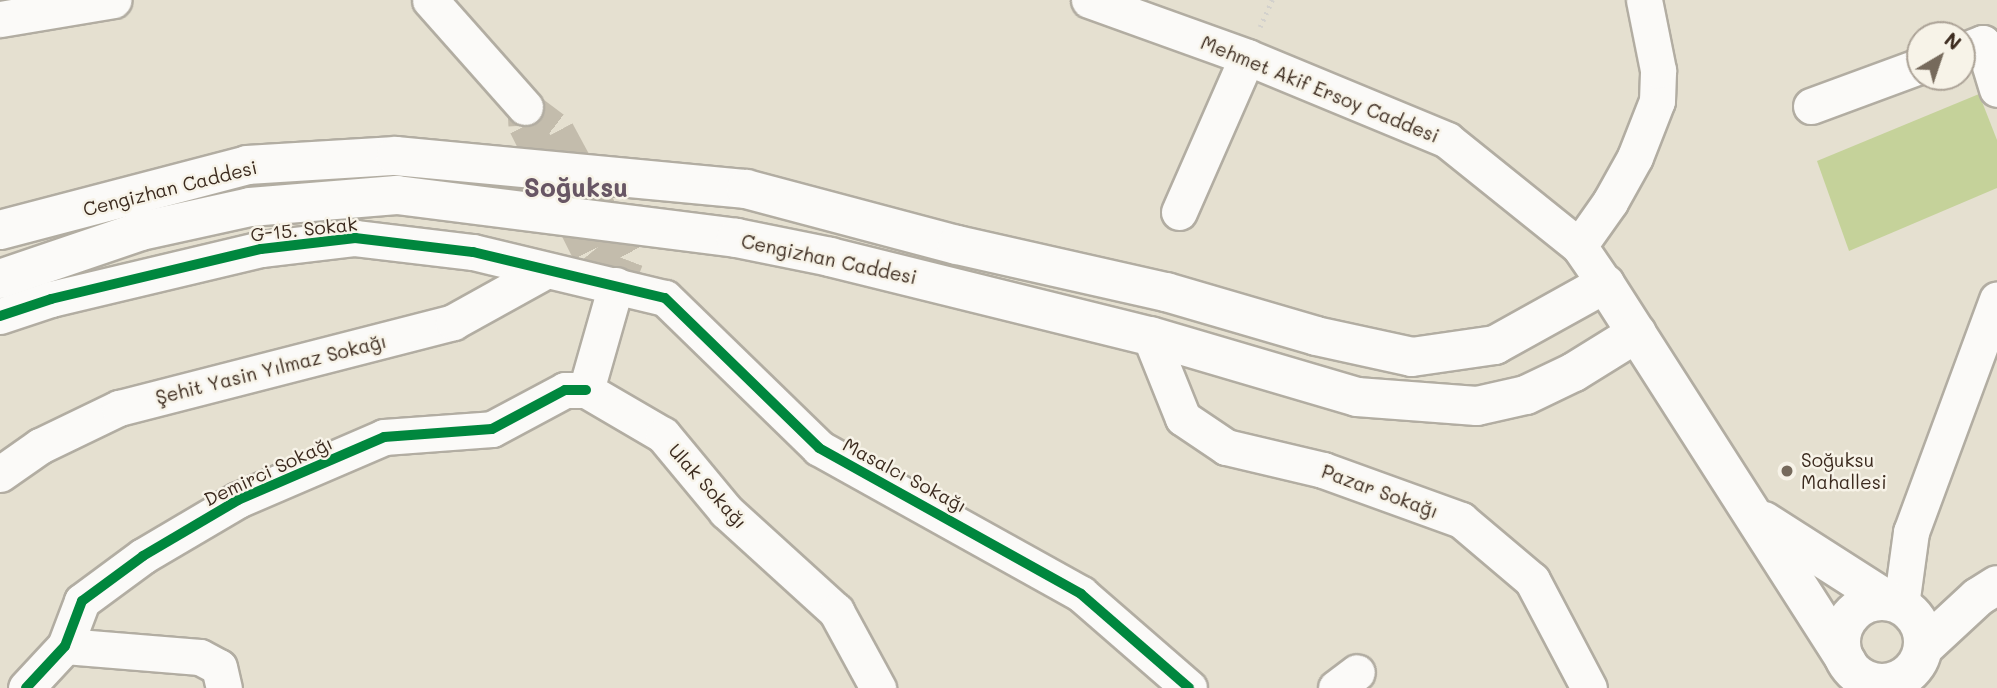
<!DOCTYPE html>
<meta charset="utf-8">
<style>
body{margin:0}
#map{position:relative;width:1997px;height:688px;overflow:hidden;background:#e5e0d0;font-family:Mali,sans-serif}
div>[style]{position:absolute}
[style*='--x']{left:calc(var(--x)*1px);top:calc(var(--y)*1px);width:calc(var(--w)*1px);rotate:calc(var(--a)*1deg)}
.green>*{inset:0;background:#c5d29a}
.street-tunnel>*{height:35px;margin-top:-17.5px;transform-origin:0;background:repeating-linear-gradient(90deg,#c3bcac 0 35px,transparent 0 53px)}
.path>*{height:4.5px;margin-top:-2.25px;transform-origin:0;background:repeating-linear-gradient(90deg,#d3d1cc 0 2px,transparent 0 7px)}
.roads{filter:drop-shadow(2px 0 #b2ada2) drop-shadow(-2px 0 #b2ada2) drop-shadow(0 2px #b2ada2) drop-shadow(0 -2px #b2ada2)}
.street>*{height:35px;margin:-17.5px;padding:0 17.5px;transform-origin:17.5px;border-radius:17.5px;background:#fbfaf8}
.secondary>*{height:38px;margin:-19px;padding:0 19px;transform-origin:19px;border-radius:19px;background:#fbfaf8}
.secondary>.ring{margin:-19px;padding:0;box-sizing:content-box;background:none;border:38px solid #fbfaf8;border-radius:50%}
.cycleway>*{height:10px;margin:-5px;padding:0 5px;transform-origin:5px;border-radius:5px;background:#00873e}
.dots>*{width:19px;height:19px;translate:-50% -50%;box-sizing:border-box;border:4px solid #f7f3e8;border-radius:50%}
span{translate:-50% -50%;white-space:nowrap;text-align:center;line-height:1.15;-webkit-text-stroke:5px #f7f3e8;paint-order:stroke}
.street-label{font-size:19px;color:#3b2a1e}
.poi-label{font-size:19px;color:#3b2a1e}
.left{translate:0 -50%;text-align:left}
.district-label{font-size:26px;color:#685664;font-weight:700}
.north{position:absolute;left:1906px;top:21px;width:70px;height:70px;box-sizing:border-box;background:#f7f3e8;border:2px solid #aca397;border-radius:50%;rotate:39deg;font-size:19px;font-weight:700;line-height:28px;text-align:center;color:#3b2a1e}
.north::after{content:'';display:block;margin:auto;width:24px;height:32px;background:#766a5c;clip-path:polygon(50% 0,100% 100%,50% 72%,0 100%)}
</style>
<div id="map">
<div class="green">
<div style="clip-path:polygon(1979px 94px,1997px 140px,1997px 188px,1849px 251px,1817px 161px)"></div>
</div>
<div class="street-tunnel">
<div style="--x:525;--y:107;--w:40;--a:37"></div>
<div style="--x:557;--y:131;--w:145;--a:61.7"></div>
<div style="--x:626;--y:259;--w:28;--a:111"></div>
<div style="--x:525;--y:107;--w:18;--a:87"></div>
<div style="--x:526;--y:125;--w:143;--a:63.4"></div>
<div style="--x:590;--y:253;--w:41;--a:50.9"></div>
</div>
<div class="path">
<div style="--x:1260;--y:27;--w:30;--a:-66"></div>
</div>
<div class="roads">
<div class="street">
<div style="--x:430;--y:0;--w:143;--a:48.4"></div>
<div style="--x:1089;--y:0;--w:168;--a:19.8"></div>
<div style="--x:1247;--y:57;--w:217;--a:22.5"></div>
<div style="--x:1447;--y:140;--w:169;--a:38.8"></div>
<div style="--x:1579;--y:246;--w:46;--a:55.6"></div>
<div style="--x:0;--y:19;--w:115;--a:-9.5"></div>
<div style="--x:1962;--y:51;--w:22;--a:-21"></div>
<div style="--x:1983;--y:43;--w:48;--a:73.1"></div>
<div style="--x:1811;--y:106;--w:116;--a:-20.2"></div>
<div style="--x:1179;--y:212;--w:169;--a:-66.3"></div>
<div style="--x:1579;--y:246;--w:54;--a:-54.8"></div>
<div style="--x:1610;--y:202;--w:51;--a:-60.9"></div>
<div style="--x:1635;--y:157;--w:60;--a:-68.6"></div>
<div style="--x:1657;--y:101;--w:31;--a:-88"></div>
<div style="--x:1658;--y:70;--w:71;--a:-101.3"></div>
<div style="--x:616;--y:285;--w:109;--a:105.9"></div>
<div style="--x:586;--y:390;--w:89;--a:30.3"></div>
<div style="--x:663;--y:435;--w:99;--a:50.3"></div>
<div style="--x:726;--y:511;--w:149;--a:42.3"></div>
<div style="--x:836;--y:611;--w:88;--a:61.4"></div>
<div style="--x:0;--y:316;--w:54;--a:-18.4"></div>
<div style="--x:51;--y:299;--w:216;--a:-13.4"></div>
<div style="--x:261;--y:249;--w:95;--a:-6.7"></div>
<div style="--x:355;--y:238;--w:119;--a:6.8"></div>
<div style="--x:473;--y:252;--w:197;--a:13.5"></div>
<div style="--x:665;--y:298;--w:215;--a:44.2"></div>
<div style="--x:819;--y:448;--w:300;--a:29.1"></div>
<div style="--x:1081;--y:594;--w:143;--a:41"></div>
<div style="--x:1150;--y:336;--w:88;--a:68.1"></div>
<div style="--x:1183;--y:418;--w:52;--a:34"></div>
<div style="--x:1226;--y:447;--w:100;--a:13.3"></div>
<div style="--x:1323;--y:470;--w:147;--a:19.9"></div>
<div style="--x:1461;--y:520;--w:93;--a:40.2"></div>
<div style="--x:1532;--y:580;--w:122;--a:62.2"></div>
<div style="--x:0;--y:474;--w:49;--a:-35"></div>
<div style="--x:40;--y:446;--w:88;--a:-25.7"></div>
<div style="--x:119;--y:408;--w:345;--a:-14.4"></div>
<div style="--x:453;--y:322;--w:105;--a:-29"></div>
<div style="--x:1901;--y:605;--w:74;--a:-82.2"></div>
<div style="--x:1911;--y:532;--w:248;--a:-69.7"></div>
<div style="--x:65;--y:646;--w:135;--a:4.7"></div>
<div style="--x:200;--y:657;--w:21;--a:28"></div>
<div style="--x:219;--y:667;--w:22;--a:77"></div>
<div style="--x:26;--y:688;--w:57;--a:-47.1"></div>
<div style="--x:65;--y:646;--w:48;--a:-69.3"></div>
<div style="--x:82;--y:601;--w:76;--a:-36.4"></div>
<div style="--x:143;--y:556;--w:110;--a:-30.5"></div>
<div style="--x:238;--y:500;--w:159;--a:-23.3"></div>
<div style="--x:384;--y:437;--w:108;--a:-4.2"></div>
<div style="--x:492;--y:429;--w:83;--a:-28.1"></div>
<div style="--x:565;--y:390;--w:21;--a:0"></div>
<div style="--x:1336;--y:688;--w:26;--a:-37"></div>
</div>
<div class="secondary">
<div style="--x:0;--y:230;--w:255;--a:-14.7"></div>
<div style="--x:247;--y:165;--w:149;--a:-3.5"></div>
<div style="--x:396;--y:156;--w:352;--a:5.4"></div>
<div style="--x:746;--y:189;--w:218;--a:14.9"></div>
<div style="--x:957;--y:245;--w:214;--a:12.7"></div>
<div style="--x:1166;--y:292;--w:156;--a:16.3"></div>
<div style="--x:1316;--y:336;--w:98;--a:12.3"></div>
<div style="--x:1412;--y:357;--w:84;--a:-8.2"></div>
<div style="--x:1495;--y:345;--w:126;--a:-29"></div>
<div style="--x:1605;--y:284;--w:450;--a:57.4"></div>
<div style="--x:0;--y:279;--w:149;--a:-18.8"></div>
<div style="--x:141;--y:231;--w:112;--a:-12.4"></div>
<div style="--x:250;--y:207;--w:147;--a:-4.7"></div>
<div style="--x:397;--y:195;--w:342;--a:7.2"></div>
<div style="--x:736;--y:238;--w:96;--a:11.4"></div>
<div style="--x:830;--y:257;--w:330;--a:13.9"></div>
<div style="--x:1150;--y:336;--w:216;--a:16.4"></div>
<div style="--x:1357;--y:397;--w:120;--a:4.3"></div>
<div style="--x:1477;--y:406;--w:50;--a:-12.7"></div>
<div style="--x:1526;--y:395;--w:53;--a:-25.6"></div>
<div style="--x:1574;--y:372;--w:74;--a:-31.8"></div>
<div style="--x:1764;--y:521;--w:148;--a:32.6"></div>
<div class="ring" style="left:1841px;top:601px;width:44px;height:44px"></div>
<div style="--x:1923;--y:648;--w:75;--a:-42.8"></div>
<div style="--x:1978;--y:597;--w:22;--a:-32"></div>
</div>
</div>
<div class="cycleway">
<div style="--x:0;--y:316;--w:54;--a:-18.4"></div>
<div style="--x:51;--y:299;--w:216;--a:-13.4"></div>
<div style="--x:261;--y:249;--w:95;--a:-6.7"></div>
<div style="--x:355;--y:238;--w:119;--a:6.8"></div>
<div style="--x:473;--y:252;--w:197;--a:13.5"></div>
<div style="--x:665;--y:298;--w:215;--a:44.2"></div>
<div style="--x:819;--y:448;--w:300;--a:29.1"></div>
<div style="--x:1081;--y:594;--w:143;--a:41"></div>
<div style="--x:26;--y:688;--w:57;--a:-47.1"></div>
<div style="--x:65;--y:646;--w:48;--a:-69.3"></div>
<div style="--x:82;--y:601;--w:76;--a:-36.4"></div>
<div style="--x:143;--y:556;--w:110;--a:-30.5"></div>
<div style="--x:238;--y:500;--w:159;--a:-23.3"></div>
<div style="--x:384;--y:437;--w:108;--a:-4.2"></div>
<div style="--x:492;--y:429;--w:83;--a:-28.1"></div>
<div style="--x:565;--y:390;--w:21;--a:0"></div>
</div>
<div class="dots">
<div style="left:1787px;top:471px;background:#766a5c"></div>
</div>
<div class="street-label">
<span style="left:1320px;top:89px;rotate:22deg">Mehmet Akif Ersoy Caddesi</span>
<span style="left:170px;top:188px;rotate:-14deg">Cengizhan Caddesi</span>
<span style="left:304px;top:229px;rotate:-6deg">G-15. Sokak</span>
<span style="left:829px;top:259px;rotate:12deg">Cengizhan Caddesi</span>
<span style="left:271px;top:369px;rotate:-14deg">Şehit Yasin Yılmaz Sokağı</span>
<span style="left:268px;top:471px;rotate:-25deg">Demirci Sokağı</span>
<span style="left:905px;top:475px;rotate:28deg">Masalcı Sokağı</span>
<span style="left:708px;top:486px;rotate:48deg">Ulak Sokağı</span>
<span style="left:1380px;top:491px;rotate:20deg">Pazar Sokağı</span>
</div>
<div class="poi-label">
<span class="left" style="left:1801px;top:471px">Soğuksu<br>Mahallesi</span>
</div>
<div class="district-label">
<span style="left:576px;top:188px">Soğuksu</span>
</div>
<div class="north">N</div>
</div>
